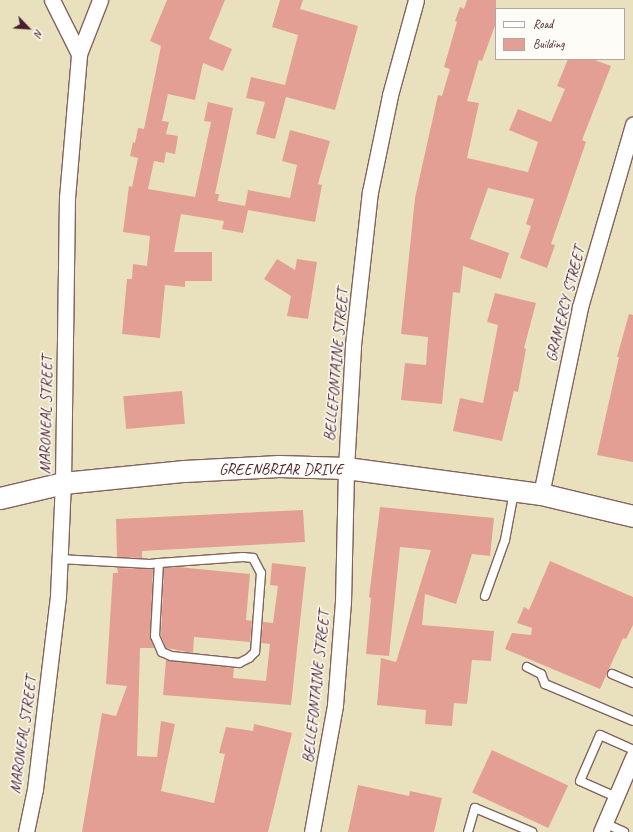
<!DOCTYPE html>
<style>
body{margin:0}
#map{position:relative;width:633px;height:832px;overflow:hidden;background:#e9e1be;font-family:Caveat,sans-serif}
div>[style]{position:absolute}
[style*='--x']{left:calc(var(--x)*1px);top:calc(var(--y)*1px);width:calc(var(--w)*1px);rotate:calc(var(--a)*1deg)}
.building>*{inset:0;background:#e49f94;transform-origin:0 0}
.roads{filter:drop-shadow(1px 0 #82635e) drop-shadow(-1px 0 #82635e) drop-shadow(0 1px #82635e) drop-shadow(0 -1px #82635e)}
.service>*{height:8px;margin:-4px;padding:0 4px;transform-origin:4px;border-radius:4px;background:#fff}
.minor>*{height:15px;margin:-7.5px;padding:0 7.5px;transform-origin:7.5px;border-radius:7.5px;background:#fff}
.secondary>*{height:21px;margin:-10.5px;padding:0 10.5px;transform-origin:10.5px;border-radius:10.5px;background:#fff}
span{translate:-50% -50%;white-space:nowrap;text-align:center;line-height:1.15;-webkit-text-stroke:3px #fdfcf7;paint-order:stroke}
.street-label{font-size:16px;color:#4a1f2b}
.legend{position:absolute;left:495px;top:8px;width:130px;height:52px;box-sizing:border-box;background:#fdfcf7;border:1px solid #b5a4a5;margin:0;padding:5px 7px;list-style:none;font-size:12px;color:#4a1f2b}
.legend li{display:flex;align-items:center;gap:8px;height:20px}
.legend b{width:20px;border:1px solid #b5a4a5}
.north{position:absolute;left:8px;top:8px;width:40px;height:40px;-webkit-text-stroke:3px #fdfcf7;paint-order:stroke;rotate:115deg;font-size:11px;font-weight:700;line-height:16px;text-align:center;color:#4a1f2b}
.north::after{content:'';display:block;margin:auto;width:14px;height:18px;background:#4a1f2b;clip-path:polygon(50% 0,100% 100%,50% 72%,0 100%)}
</style>
<div id="map">
<div class="building">
<div style="clip-path:polygon(167px 0,225px 0,209px 39px,232px 49px,223px 71px,203px 63px,195px 100px,168px 94px,162px 121px,169px 122px,166px 134px,178px 136px,175px 154px,166px 152px,164px 163px,154px 161px,148px 189px,195px 197px,211px 122px,204px 121px,208px 102px,233px 108px,215px 194px,219px 194px,218px 201px,245px 206px,248px 190px,290px 198px,297px 165px,282px 161px,290px 130px,330px 141px,318px 184px,322px 185px,315px 222px,248px 210px,243px 233px,222px 229px,224px 221px,181px 214px,174px 252px,212px 252px,212px 281px,185px 281px,185px 287px,165px 285px,160px 338px,122px 334px,127px 279px,132px 279px,133px 264px,147px 266px,150px 236px,123px 232px,129px 186px,132px 187px,138px 158px,130px 156px,133px 142px,135px 143px,138px 128px,144px 129px,161px 46px,150px 41px)"></div>
<div style="clip-path:polygon(280px 0,303px 0,300px 9px,358px 26px,335px 110px,286px 97px,275px 139px,256px 134px,265px 102px,246px 98px,251px 77px,285px 85px,298px 35px,272px 27px)"></div>
<div style="clip-path:polygon(467px 0,496px 0,496px 23px,482px 61px,479px 60px,467px 101px,479px 103px,467px 158px,528px 172px,538px 142px,509px 130px,518px 109px,551px 122px,565px 89px,557px 86px,568px 59px,592px 59px,611px 66px,582px 140px,586px 142px,551px 244px,555px 245px,547px 268px,520px 258px,531px 226px,526px 224px,534px 199px,488px 188px,470px 239px,509px 253px,501px 279px,463px 266px,460px 293px,453px 292px,442px 404px,401px 400px,405px 363px,426px 365px,428px 337px,401px 334px,415px 198px,438px 95px,442px 96px,450px 69px,444px 67px,457px 22px,455px 21px,460px 7px,464px 9px)"></div>
<div style="clip-path:polygon(277px 259px,295px 270px,297px 259px,317px 262px,308px 319px,287px 316px,291px 296px,264px 279px)"></div>
<div style="clip-path:polygon(495px 293px,536px 303px,524px 348px,526px 349px,518px 392px,514px 391px,502px 441px,453px 431px,460px 398px,483px 403px,498px 325px,487px 322px)"></div>
<div style="clip-path:polygon(629px 314px,633px 315px,633px 462px,597px 455px,619px 357px,617px 357px)"></div>
<div style="left:182px;top:391px;width:33px;height:59px;rotate:85deg"></div>
<div style="clip-path:polygon(380px 507px,494px 518px,490px 556px,472px 554px,456px 604px,425px 594px,422px 625px,494px 631px,491px 661px,472px 660px,467px 704px,454px 703px,452px 726px,425px 724px,426px 710px,377px 705px,381px 658px,396px 662px,431px 550px,400px 547px,389px 656px,366px 654px,371px 598px,369px 597px)"></div>
<div style="clip-path:polygon(303px 510px,305px 542px,142px 551px,142px 558px,117px 557px,116px 519px)"></div>
<div style="clip-path:polygon(550px 561px,633px 597px,633px 625px,626px 639px,623px 638px,600px 689px,505px 649px,512px 633px,531px 635px,532px 628px,517px 623px,524px 607px,529px 610px)"></div>
<div style="clip-path:polygon(272px 563px,306px 567px,291px 705px,163px 695px,166px 660px,234px 668px,233px 678px,266px 681px,270px 644px,261px 643px,263px 622px,273px 623px,278px 586px,270px 585px)"></div>
<div style="clip-path:polygon(178px 567px,250px 574px,246px 620px,252px 621px,250px 642px,194px 637px,193px 653px,166px 648px,161px 635px,164px 568px)"></div>
<div style="clip-path:polygon(117px 568px,153px 569px,150px 636px,154px 648px,140px 648px,137px 756px,157px 757px,161px 721px,175px 724px,161px 791px,214px 803px,225px 754px,219px 753px,226px 727px,253px 731px,254px 724px,292px 733px,268px 832px,82px 832px,102px 713px,116px 716px,127px 686px,106px 684px,113px 573px,118px 573px)"></div>
<div style="left:492px;top:750px;width:84px;height:47px;rotate:25deg"></div>
<div style="clip-path:polygon(358px 785px,409px 796px,410px 791px,442px 798px,434px 832px,348px 832px)"></div>
</div>
<div class="roads">
<div class="service">
<div style="--x:59;--y:559;--w:91;--a:3.1"></div>
<div style="--x:150;--y:564;--w:9;--a:-6"></div>
<div style="--x:159;--y:563;--w:84;--a:-4.1"></div>
<div style="--x:243;--y:557;--w:10;--a:6"></div>
<div style="--x:253;--y:558;--w:17;--a:62"></div>
<div style="--x:261;--y:573;--w:79;--a:94.3"></div>
<div style="--x:255;--y:652;--w:8;--a:135"></div>
<div style="--x:249;--y:658;--w:11;--a:153"></div>
<div style="--x:239;--y:663;--w:68;--a:-174.1"></div>
<div style="--x:171;--y:656;--w:10;--a:-156"></div>
<div style="--x:162;--y:652;--w:17;--a:-114"></div>
<div style="--x:155;--y:636;--w:73;--a:-86.9"></div>
<div style="--x:485;--y:596;--w:59;--a:-70.3"></div>
<div style="--x:505;--y:540;--w:49;--a:-79.4"></div>
<div style="--x:527;--y:667;--w:16;--a:27"></div>
<div style="--x:541;--y:674;--w:11;--a:68"></div>
<div style="--x:545;--y:684;--w:95;--a:22.8"></div>
<div style="--x:612;--y:674;--w:23;--a:23"></div>
<div style="--x:616;--y:797;--w:39;--a:-156"></div>
<div style="--x:580;--y:781;--w:50;--a:-66.5"></div>
<div style="--x:600;--y:735;--w:36;--a:24"></div>
<div style="--x:604;--y:823;--w:22;--a:24"></div>
<div style="--x:468;--y:832;--w:25;--a:-74"></div>
<div style="--x:475;--y:808;--w:62;--a:22.8"></div>
</div>
<div class="minor">
<div style="--x:52;--y:0;--w:60;--a:63.4"></div>
<div style="--x:541;--y:494;--w:191;--a:-78.2"></div>
<div style="--x:580;--y:307;--w:190;--a:-73.8"></div>
<div style="--x:26;--y:832;--w:44;--a:-78.2"></div>
<div style="--x:35;--y:789;--w:194;--a:-83.2"></div>
<div style="--x:58;--y:596;--w:113;--a:-87.5"></div>
<div style="--x:63;--y:483;--w:285;--a:-89.2"></div>
<div style="--x:67;--y:198;--w:144;--a:-85.2"></div>
<div style="--x:79;--y:54;--w:58;--a:-68.7"></div>
<div style="--x:312;--y:832;--w:129;--a:-79.7"></div>
<div style="--x:335;--y:705;--w:103;--a:-85.6"></div>
<div style="--x:343;--y:602;--w:134;--a:-88.7"></div>
<div style="--x:346;--y:468;--w:123;--a:-86.7"></div>
<div style="--x:353;--y:345;--w:154;--a:-83.7"></div>
<div style="--x:370;--y:192;--w:99;--a:-78.3"></div>
<div style="--x:390;--y:95;--w:98;--a:-74.7"></div>
<div style="--x:601;--y:832;--w:82;--a:-66.9"></div>
</div>
<div class="secondary">
<div style="--x:0;--y:498;--w:65;--a:-13.4"></div>
<div style="--x:63;--y:483;--w:122;--a:-5.7"></div>
<div style="--x:184;--y:471;--w:95;--a:-3"></div>
<div style="--x:279;--y:466;--w:67;--a:1.7"></div>
<div style="--x:346;--y:468;--w:197;--a:7.6"></div>
<div style="--x:541;--y:494;--w:95;--a:13.4"></div>
</div>
</div>
<div class="street-label">
<span style="left:565px;top:304px;rotate:-76deg">GRAMERCY STREET</span>
<span style="left:336px;top:365px;rotate:-85deg">BELLEFONTAINE STREET</span>
<span style="left:46px;top:415px;rotate:-89deg">MARONEAL STREET</span>
<span style="left:281px;top:469px">GREENBRIAR DRIVE</span>
<span style="left:316px;top:687px;rotate:-84deg">BELLEFONTAINE STREET</span>
<span style="left:23px;top:735px;rotate:-82deg">MARONEAL STREET</span>
</div>
<ul class="legend">
<li><b style="height:5px;background:#fff"></b>Road</li>
<li><b style="height:11px;background:#e49f94"></b>Building</li>
</ul>
<div class="north">N</div>
</div>
